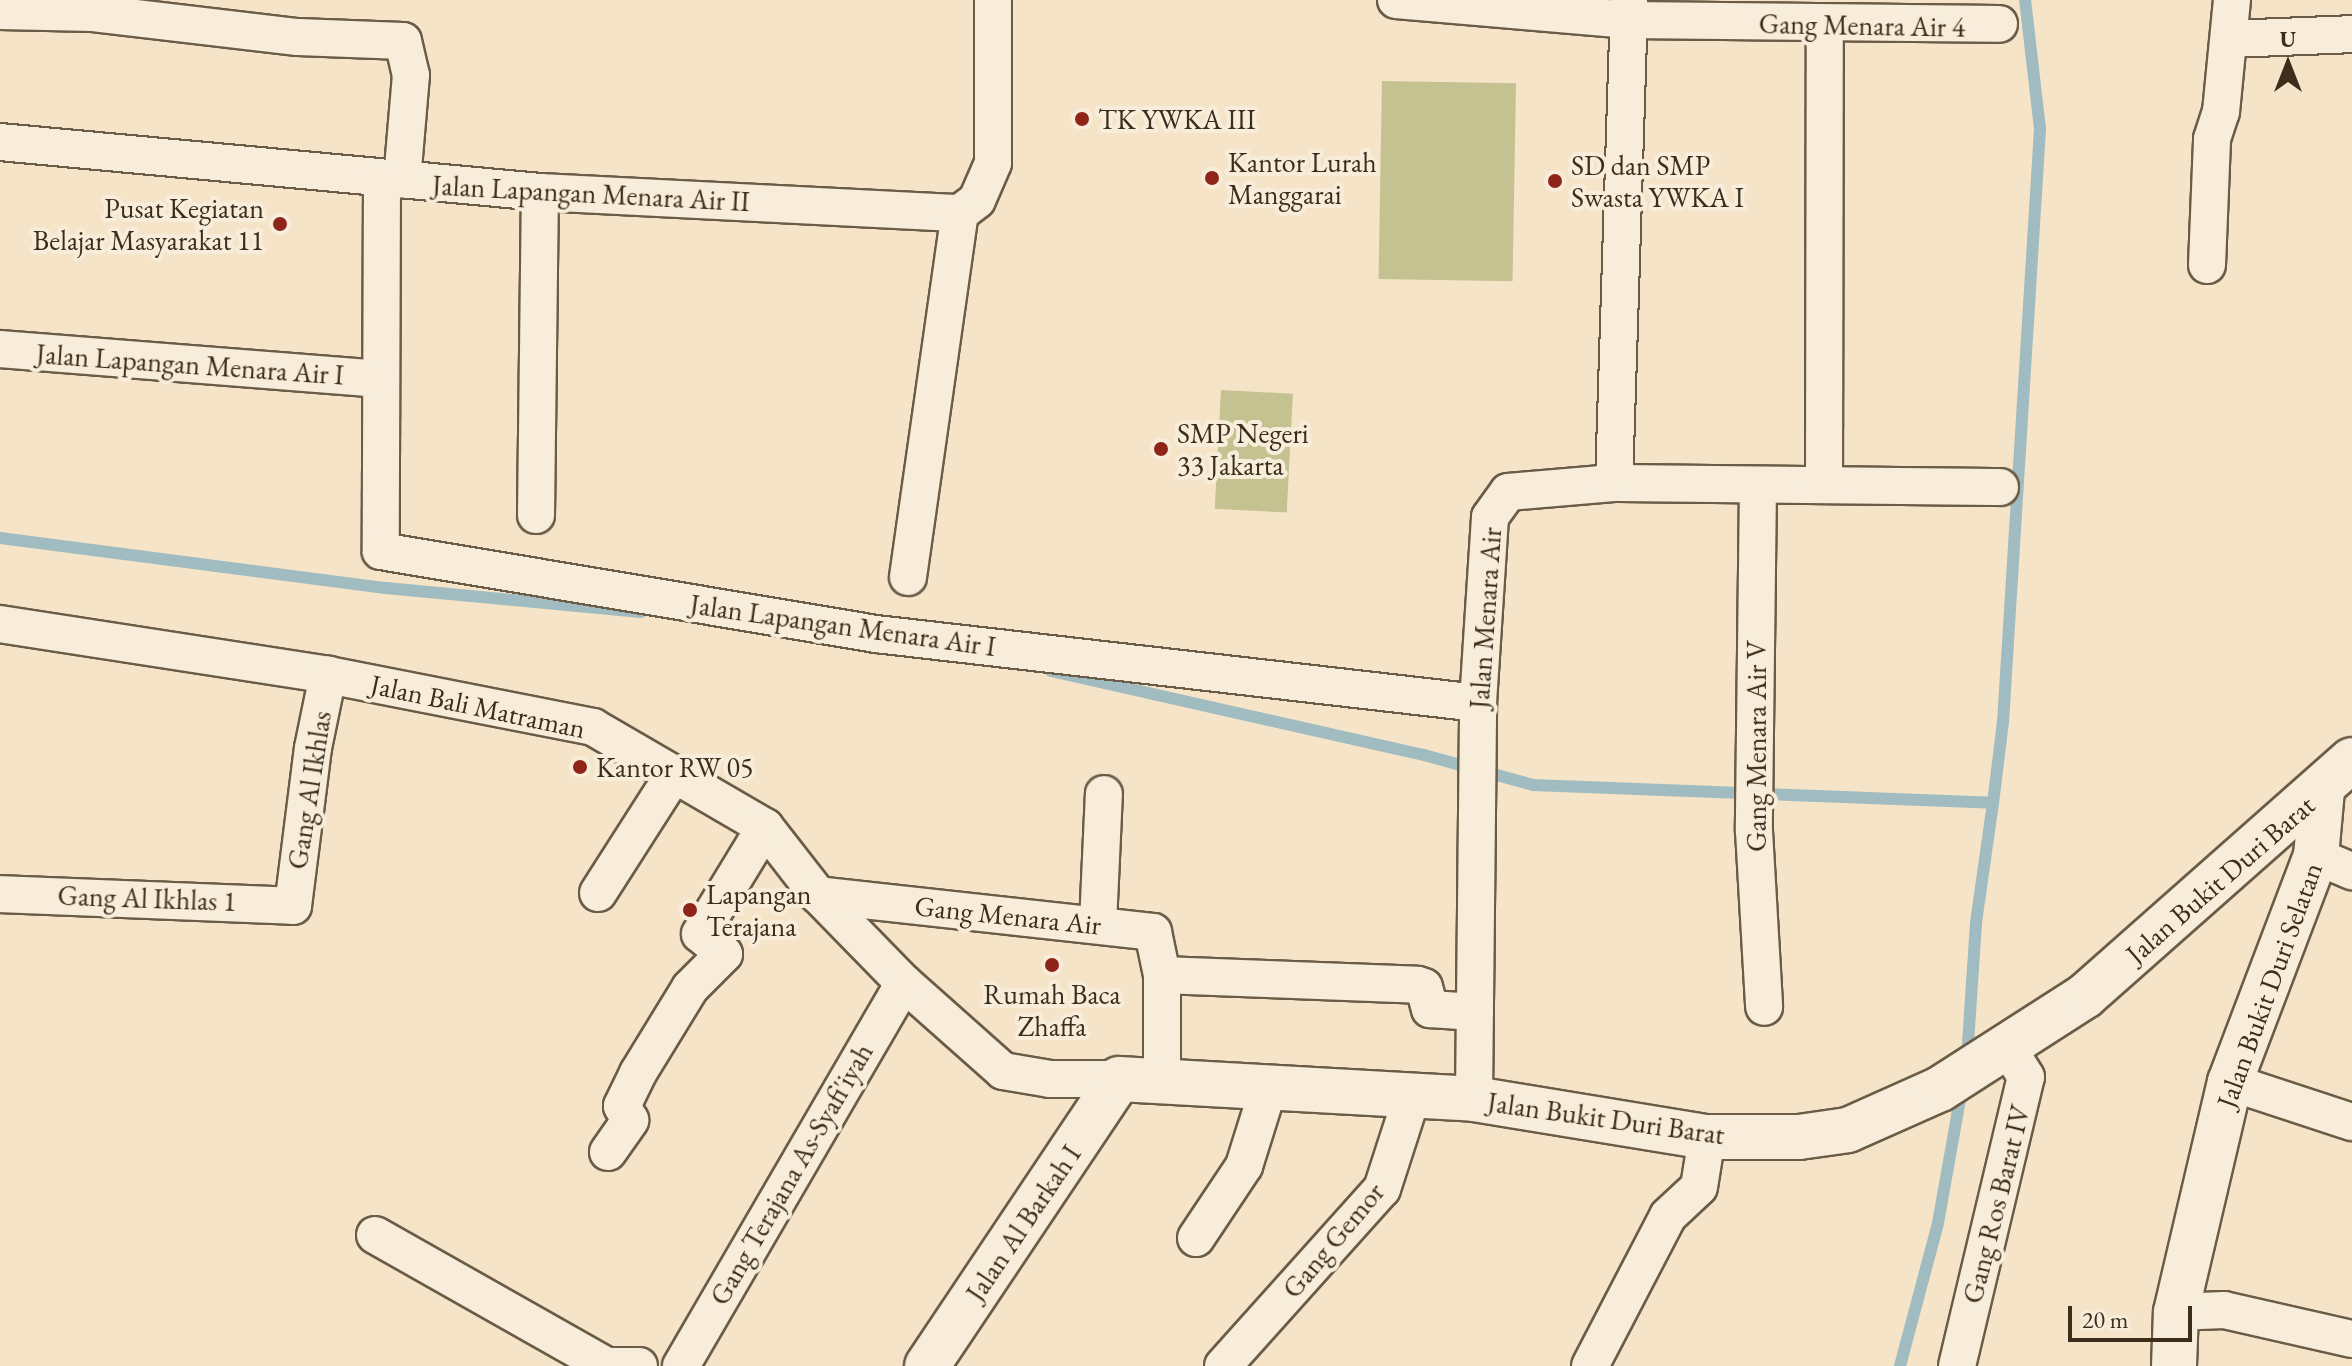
<!DOCTYPE html>
<style>
body{margin:0}
#map{position:relative;width:2352px;height:1366px;overflow:hidden;background:#f5e4c8;font-family:"EB Garamond",serif}
div>[style]{position:absolute}
[style*='--x']{left:calc(var(--x)*1px);top:calc(var(--y)*1px);width:calc(var(--w)*1px);rotate:calc(var(--a)*1deg)}
.green>*{inset:0;background:#c4c290;transform-origin:0 0}
.stream>*{height:12px;margin:-6px;padding:0 6px;transform-origin:6px;border-radius:6px;background:#a0bcc0}
.roads{filter:drop-shadow(2px 0 #6a5c46) drop-shadow(-2px 0 #6a5c46) drop-shadow(0 2px #6a5c46) drop-shadow(0 -2px #6a5c46)}
.minor>*{height:36px;margin:-18px;padding:0 18px;transform-origin:18px;border-radius:18px;background:#f8eddb}
.tertiary>*{height:44px;margin:-22px;padding:0 22px;transform-origin:22px;border-radius:22px;background:#f8eddb}
.dots>*{width:22px;height:22px;translate:-50% -50%;box-sizing:border-box;border:4px solid #f8eddb;border-radius:50%}
span{translate:-50% -50%;white-space:nowrap;text-align:center;line-height:1.15;-webkit-text-stroke:8px #f8eddb;paint-order:stroke}
.street-label{font-size:28px;color:#3c2e1a}
.poi-label{font-size:28px;color:#3c2e1a}
.left{translate:0 -50%;text-align:left}
.right{translate:-100% -50%;text-align:right}
.north{position:absolute;left:2248px;top:24px;width:80px;height:80px;-webkit-text-stroke:6px #f8eddb;paint-order:stroke;rotate:0deg;font-size:22px;font-weight:700;line-height:32px;text-align:center;color:#3c2e1a}
.north::after{content:'';display:block;margin:auto;width:28px;height:36px;background:#3c2e1a;clip-path:polygon(50% 0,100% 100%,50% 72%,0 100%)}
.scale{position:absolute;left:2068px;top:1306px;width:124px;height:36px;box-sizing:border-box;border:4px solid #3c2e1a;border-top:0;padding-left:10px;font-size:24px;line-height:28px;white-space:nowrap;color:#3c2e1a;-webkit-text-stroke:6px #f8eddb;paint-order:stroke}
</style>
<div id="map">
<div class="green">
<div style="left:1382px;top:81px;width:134px;height:198px;rotate:1deg"></div>
<div style="left:1221px;top:390px;width:72px;height:119px;rotate:3deg"></div>
</div>
<div class="stream">
<div style="--x:0;--y:538;--w:389;--a:7.4"></div>
<div style="--x:386;--y:588;--w:256;--a:5.4"></div>
<div style="--x:1051;--y:671;--w:382;--a:12.7"></div>
<div style="--x:1424;--y:755;--w:113;--a:15.4"></div>
<div style="--x:1533;--y:785;--w:460;--a:2.2"></div>
<div style="--x:1993;--y:803;--w:121;--a:98.1"></div>
<div style="--x:1976;--y:923;--w:135;--a:93.8"></div>
<div style="--x:1993;--y:803;--w:82;--a:-83"></div>
<div style="--x:2003;--y:722;--w:594;--a:-86.43"></div>
<div style="--x:2040;--y:129;--w:130;--a:-96.6"></div>
<div style="--x:1900;--y:1366;--w:148;--a:-75.1"></div>
<div style="--x:1938;--y:1223;--w:137;--a:-79.9"></div>
</div>
<div class="roads">
<div class="minor">
<div style="--x:1396;--y:0;--w:234;--a:4.9"></div>
<div style="--x:1629;--y:20;--w:370;--a:0.6"></div>
<div style="--x:0;--y:11;--w:93;--a:1.2"></div>
<div style="--x:93;--y:13;--w:206;--a:6.7"></div>
<div style="--x:298;--y:37;--w:105;--a:2.2"></div>
<div style="--x:403;--y:41;--w:35;--a:77"></div>
<div style="--x:411;--y:75;--w:105;--a:94.9"></div>
<div style="--x:2230;--y:39;--w:122;--a:-2.3"></div>
<div style="--x:0;--y:142;--w:542;--a:5.29"></div>
<div style="--x:540;--y:192;--w:421;--a:2.9"></div>
<div style="--x:960;--y:213;--w:21;--a:-37"></div>
<div style="--x:977;--y:200;--w:40;--a:-66.6"></div>
<div style="--x:993;--y:163;--w:163;--a:-90"></div>
<div style="--x:382;--y:178;--w:373;--a:90.2"></div>
<div style="--x:381;--y:551;--w:502;--a:9.52"></div>
<div style="--x:876;--y:634;--w:606;--a:6.54"></div>
<div style="--x:2207;--y:265;--w:126;--a:-87.7"></div>
<div style="--x:2212;--y:139;--w:28;--a:-72"></div>
<div style="--x:2221;--y:112;--w:113;--a:-84.4"></div>
<div style="--x:0;--y:349;--w:380;--a:4.5"></div>
<div style="--x:1614;--y:483;--w:386;--a:0.6"></div>
<div style="--x:1824;--y:485;--w:459;--a:-89.9"></div>
<div style="--x:1758;--y:486;--w:345;--a:90.7"></div>
<div style="--x:1754;--y:831;--w:176;--a:86.7"></div>
<div style="--x:536;--y:515;--w:323;--a:-89.3"></div>
<div style="--x:908;--y:577;--w:368;--a:-81.9"></div>
<div style="--x:0;--y:624;--w:332;--a:8.8"></div>
<div style="--x:328;--y:675;--w:270;--a:11.1"></div>
<div style="--x:593;--y:727;--w:199;--a:30.2"></div>
<div style="--x:765;--y:827;--w:86;--a:52.1"></div>
<div style="--x:818;--y:895;--w:123;--a:45.7"></div>
<div style="--x:904;--y:983;--w:132;--a:41.6"></div>
<div style="--x:1003;--y:1071;--w:48;--a:9.7"></div>
<div style="--x:1050;--y:1079;--w:69;--a:0"></div>
<div style="--x:2316;--y:856;--w:39;--a:23"></div>
<div style="--x:598;--y:893;--w:141;--a:-57.4"></div>
<div style="--x:0;--y:894;--w:293;--a:2.3"></div>
<div style="--x:293;--y:906;--w:159;--a:-82.8"></div>
<div style="--x:313;--y:748;--w:75;--a:-78.4"></div>
<div style="--x:818;--y:895;--w:337;--a:6.3"></div>
<div style="--x:1153;--y:932;--w:44;--a:78.2"></div>
<div style="--x:1162;--y:975;--w:104;--a:90"></div>
<div style="--x:1098;--y:924;--w:130;--a:-87.4"></div>
<div style="--x:1162;--y:975;--w:256;--a:2.2"></div>
<div style="--x:1418;--y:985;--w:6;--a:18"></div>
<div style="--x:1424;--y:987;--w:23;--a:75"></div>
<div style="--x:1430;--y:1009;--w:45;--a:3.8"></div>
<div style="--x:2230;--y:1082;--w:128;--a:18.2"></div>
<div style="--x:1474;--y:1099;--w:396;--a:-89.4"></div>
<div style="--x:1478;--y:703;--w:186;--a:-86.3"></div>
<div style="--x:1490;--y:517;--w:31;--a:-54"></div>
<div style="--x:1508;--y:492;--w:106;--a:-4.9"></div>
<div style="--x:1614;--y:483;--w:483;--a:-88.2"></div>
<div style="--x:608;--y:1152;--w:39;--a:-55"></div>
<div style="--x:630;--y:1120;--w:16;--a:-120"></div>
<div style="--x:622;--y:1106;--w:37;--a:-64"></div>
<div style="--x:638;--y:1073;--w:100;--a:-58.5"></div>
<div style="--x:690;--y:988;--w:48;--a:-45"></div>
<div style="--x:724;--y:954;--w:31;--a:-140"></div>
<div style="--x:700;--y:934;--w:125;--a:-58.7"></div>
<div style="--x:375;--y:1235;--w:266;--a:29.5"></div>
<div style="--x:1196;--y:1238;--w:87;--a:-56.3"></div>
<div style="--x:1244;--y:1166;--w:84;--a:-72.6"></div>
<div style="--x:2176;--y:1312;--w:48;--a:-2.4"></div>
<div style="--x:2224;--y:1310;--w:131;--a:12.8"></div>
<div style="--x:610;--y:1366;--w:29;--a:0"></div>
<div style="--x:681;--y:1366;--w:443;--a:-59.8"></div>
<div style="--x:1223;--y:1366;--w:238;--a:-48.1"></div>
<div style="--x:1382;--y:1189;--w:98;--a:-72.1"></div>
<div style="--x:1590;--y:1366;--w:169;--a:-62.5"></div>
<div style="--x:1668;--y:1216;--w:42;--a:-43.1"></div>
<div style="--x:1699;--y:1187;--w:51;--a:-80.9"></div>
<div style="--x:1957;--y:1366;--w:297;--a:-76.6"></div>
<div style="--x:2026;--y:1077;--w:36;--a:-122"></div>
</div>
<div class="tertiary">
<div style="--x:927;--y:1366;--w:345;--a:-56.2"></div>
<div style="--x:1119;--y:1079;--w:356;--a:3.2"></div>
<div style="--x:1474;--y:1099;--w:236;--a:9.3"></div>
<div style="--x:1707;--y:1137;--w:92;--a:0"></div>
<div style="--x:1799;--y:1137;--w:49;--a:-8.1"></div>
<div style="--x:1848;--y:1130;--w:101;--a:-24"></div>
<div style="--x:1940;--y:1089;--w:172;--a:-32.7"></div>
<div style="--x:2085;--y:996;--w:356;--a:-41.5"></div>
<div style="--x:2174;--y:1366;--w:54;--a:-87.9"></div>
<div style="--x:2176;--y:1312;--w:236;--a:-76.8"></div>
<div style="--x:2230;--y:1082;--w:242;--a:-69.2"></div>
<div style="--x:2316;--y:856;--w:66;--a:-84.8"></div>
</div>
</div>
<div class="dots">
<div style="left:1082px;top:119px;background:#8f2418"></div>
<div style="left:1212px;top:178px;background:#8f2418"></div>
<div style="left:1555px;top:181px;background:#8f2418"></div>
<div style="left:280px;top:224px;background:#8f2418"></div>
<div style="left:1161px;top:449px;background:#8f2418"></div>
<div style="left:580px;top:767px;background:#8f2418"></div>
<div style="left:690px;top:910px;background:#8f2418"></div>
<div style="left:1052px;top:965px;background:#8f2418"></div>
</div>
<div class="street-label">
<span style="left:1862px;top:25px;rotate:1deg">Gang Menara Air 4</span>
<span style="left:591px;top:193px;rotate:3deg">Jalan Lapangan Menara Air II</span>
<span style="left:190px;top:364px;rotate:4deg">Jalan Lapangan Menara Air I</span>
<span style="left:1485px;top:618px;rotate:-86deg">Jalan Menara Air</span>
<span style="left:843px;top:625px;rotate:8deg">Jalan Lapangan Menara Air I</span>
<span style="left:478px;top:706px;rotate:12deg">Jalan Bali Matraman</span>
<span style="left:1756px;top:746px;rotate:-90deg">Gang Menara Air V</span>
<span style="left:309px;top:790px;rotate:-81deg">Gang Al Ikhlas</span>
<span style="left:2220px;top:879px;rotate:-41deg">Jalan Bukit Duri Barat</span>
<span style="left:147px;top:898px;rotate:2deg">Gang Al Ikhlas 1</span>
<span style="left:1008px;top:915px;rotate:6deg">Gang Menara Air</span>
<span style="left:2269px;top:985px;rotate:-70deg">Jalan Bukit Duri Selatan</span>
<span style="left:1606px;top:1118px;rotate:8deg">Jalan Bukit Duri Barat</span>
<span style="left:791px;top:1174px;rotate:-60deg">Gang Terajana As-Syafi'iyah</span>
<span style="left:1996px;top:1204px;rotate:-76deg">Gang Ros Barat IV</span>
<span style="left:1023px;top:1223px;rotate:-56deg">Jalan Al Barkah I</span>
<span style="left:1333px;top:1240px;rotate:-50deg">Gang Gemor</span>
</div>
<div class="poi-label">
<span class="left" style="left:1098px;top:119px">TK YWKA III</span>
<span class="left" style="left:1228px;top:178px">Kantor Lurah<br>Manggarai</span>
<span class="left" style="left:1571px;top:181px">SD dan SMP<br>Swasta YWKA I</span>
<span class="right" style="left:264px;top:224px">Pusat Kegiatan<br>Belajar Masyarakat 11</span>
<span class="left" style="left:1177px;top:449px">SMP Negeri<br>33 Jakarta</span>
<span class="left" style="left:596px;top:767px">Kantor RW 05</span>
<span class="left" style="left:706px;top:910px">Lapangan<br>Terajana</span>
<span style="left:1052px;top:1010px">Rumah Baca<br>Zhaffa</span>
</div>
<div class="north">U</div>
<div class="scale">20 m</div>
</div>
